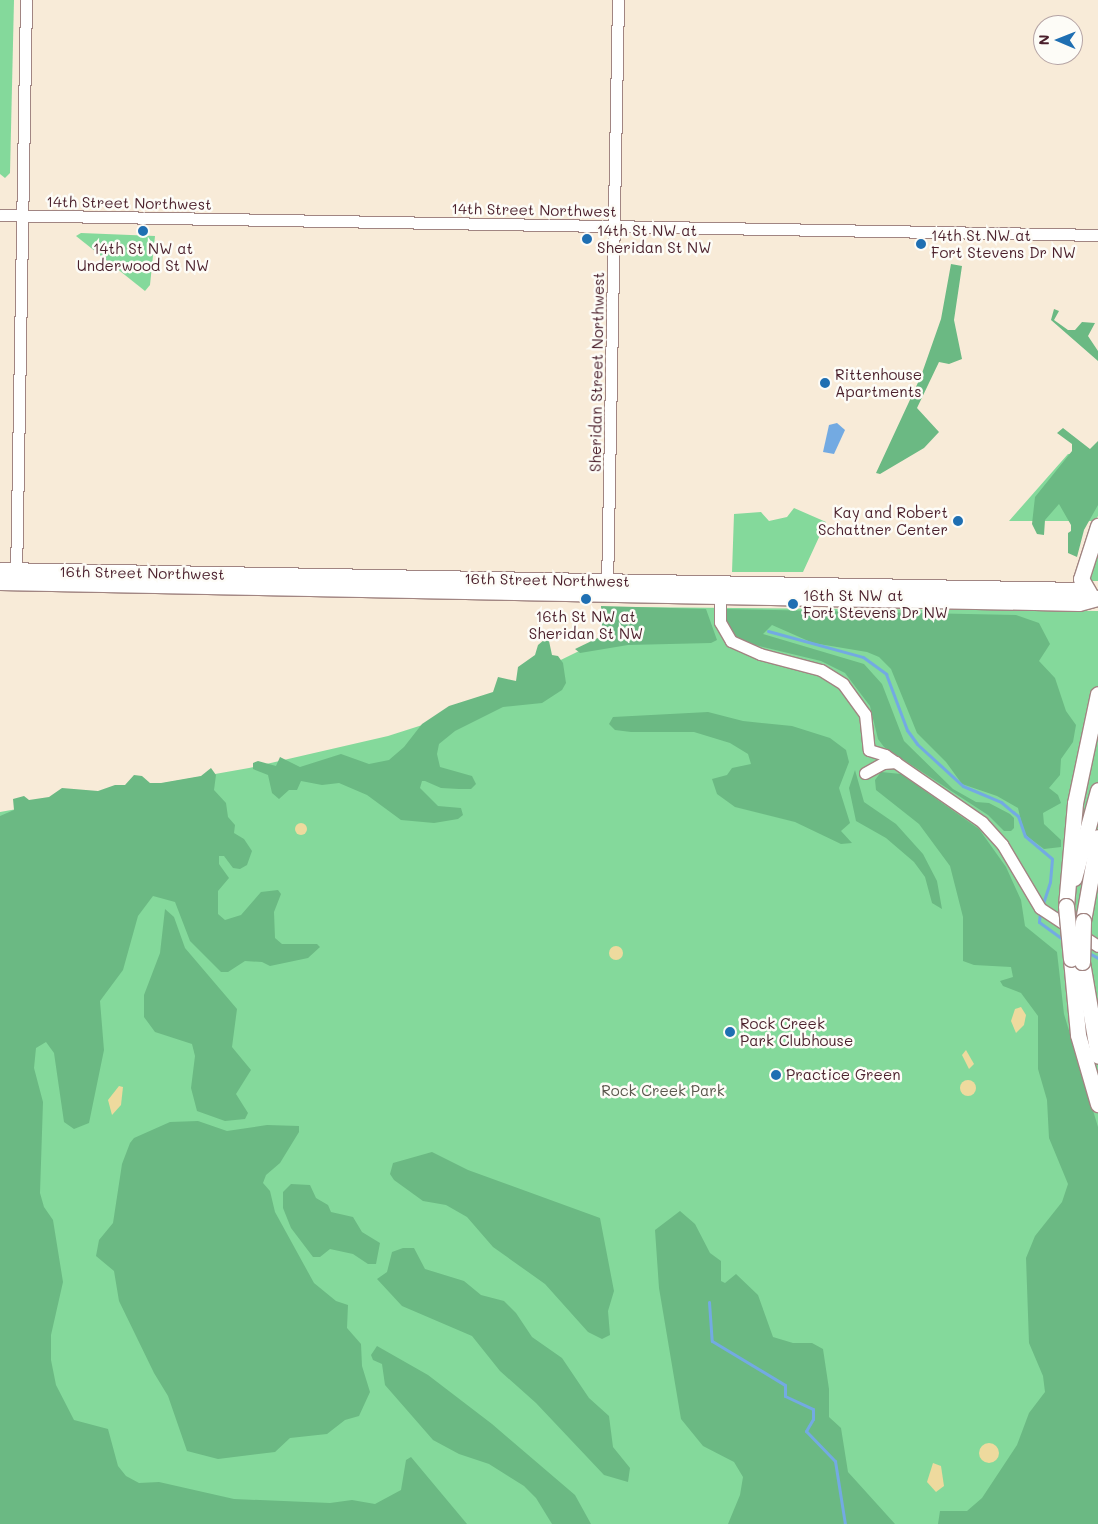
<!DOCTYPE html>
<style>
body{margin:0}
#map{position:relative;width:1098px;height:1524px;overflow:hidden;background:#f8ebd8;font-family:Mali,sans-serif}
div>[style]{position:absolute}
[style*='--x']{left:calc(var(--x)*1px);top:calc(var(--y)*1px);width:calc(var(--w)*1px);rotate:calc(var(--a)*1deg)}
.green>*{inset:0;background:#84d99b}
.forest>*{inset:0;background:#6bb983}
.sand>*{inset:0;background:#eeda9e}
.round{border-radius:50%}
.water>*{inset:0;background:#73aae2}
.stream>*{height:3px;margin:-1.5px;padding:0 1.5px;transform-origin:1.5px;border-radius:1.5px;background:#73aae2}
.roads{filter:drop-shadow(1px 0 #a18582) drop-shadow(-1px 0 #a18582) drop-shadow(0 1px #a18582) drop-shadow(0 -1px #a18582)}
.minor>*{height:11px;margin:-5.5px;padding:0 5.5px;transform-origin:5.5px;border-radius:5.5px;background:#fff}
.major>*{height:15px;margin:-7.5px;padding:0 7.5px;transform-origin:7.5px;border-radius:7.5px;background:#fff}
.bridges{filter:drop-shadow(1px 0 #a18582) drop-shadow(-1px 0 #a18582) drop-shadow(0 1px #a18582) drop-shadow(0 -1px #a18582)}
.major-bridge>*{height:15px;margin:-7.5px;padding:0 7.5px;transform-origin:7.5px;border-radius:7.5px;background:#fff}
.dots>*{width:14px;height:14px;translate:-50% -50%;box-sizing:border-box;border:2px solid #fdfcf7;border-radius:50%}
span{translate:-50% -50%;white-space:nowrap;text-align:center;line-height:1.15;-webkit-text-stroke:5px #fdfcf7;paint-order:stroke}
.street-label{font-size:15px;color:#4a1f2b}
.poi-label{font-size:15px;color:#4a1f2b}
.left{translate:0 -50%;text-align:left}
.right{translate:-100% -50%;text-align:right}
.park-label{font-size:15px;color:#5b574d}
.north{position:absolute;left:1033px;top:15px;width:50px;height:50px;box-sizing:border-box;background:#fdfcf7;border:1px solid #b5a4a5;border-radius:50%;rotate:271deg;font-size:14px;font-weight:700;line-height:20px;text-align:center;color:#4a1f2b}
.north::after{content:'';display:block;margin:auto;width:18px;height:22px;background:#1f6fb2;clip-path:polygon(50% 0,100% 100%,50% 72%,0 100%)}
</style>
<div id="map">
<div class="green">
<div style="clip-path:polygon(0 0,14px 0,10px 173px,5px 178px,0 174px)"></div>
<div style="clip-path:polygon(81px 233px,155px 236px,150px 285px,145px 291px,76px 236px)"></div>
<div style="clip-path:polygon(1098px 443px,1098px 516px,1095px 521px,1009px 521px,1068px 454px,1088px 453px)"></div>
<div style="clip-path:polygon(794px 508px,826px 522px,803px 572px,732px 572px,734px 514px,761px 512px,769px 521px,787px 517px)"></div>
<div style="clip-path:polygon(1098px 538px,1098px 581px,1090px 581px,1091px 556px)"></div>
<div style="clip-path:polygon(623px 607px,1098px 611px,1098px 1524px,0 1524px,0 812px,249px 768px,388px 736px,438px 720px,620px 631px)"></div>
</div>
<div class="forest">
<div style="clip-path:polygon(951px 264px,962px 266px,954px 320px,962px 359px,949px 364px,939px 362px,917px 408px,939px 432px,924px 448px,880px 474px,876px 473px,921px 376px,941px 319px)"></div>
<div style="clip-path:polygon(1054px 309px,1059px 311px,1054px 320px,1068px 330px,1075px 330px,1082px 322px,1095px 323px,1088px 336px,1098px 351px,1098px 361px,1051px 320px)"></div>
<div style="clip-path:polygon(1063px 428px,1090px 449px,1098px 441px,1098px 505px,1084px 530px,1077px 557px,1068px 553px,1068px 533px,1071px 531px,1071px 525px,1059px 504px,1045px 520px,1044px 535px,1037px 534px,1032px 524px,1035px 497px,1072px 451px,1072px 444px,1057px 433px)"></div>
<div style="clip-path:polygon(601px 606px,706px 609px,717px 640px,711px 643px,628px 645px,580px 653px,575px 649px,602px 636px)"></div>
<div style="clip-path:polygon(724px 609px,1016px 615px,1039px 623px,1050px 644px,1039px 661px,1055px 678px,1066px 711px,1076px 725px,1073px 742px,1061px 759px,1060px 775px,1049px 788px,1058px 795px,1061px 803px,1043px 813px,1044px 824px,1061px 840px,1061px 847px,1044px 849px,1024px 834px,1018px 808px,997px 796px,962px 784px,946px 762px,917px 733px,891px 669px,879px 657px,867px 652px,813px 643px,772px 625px,763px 634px,864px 664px,882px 684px,904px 741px,953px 789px,976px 802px,989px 803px,1010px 814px,1014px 818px,1014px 828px,1011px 831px,1004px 831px,988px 815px,884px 747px,878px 739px,870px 706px,845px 673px,821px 661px,747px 643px,734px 636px,725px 625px)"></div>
<div style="clip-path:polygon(544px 640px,549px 641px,552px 655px,558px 656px,563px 663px,566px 683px,562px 690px,542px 703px,503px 707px,455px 731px,439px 744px,437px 754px,440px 767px,472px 776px,476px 784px,471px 789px,459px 789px,441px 788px,425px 781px,422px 781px,420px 788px,438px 806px,461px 808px,463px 815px,458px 819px,434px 823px,401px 820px,367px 795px,339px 783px,322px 785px,301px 781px,297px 790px,289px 790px,279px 799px,272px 793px,268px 775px,253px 769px,253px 763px,258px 761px,276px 766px,280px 757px,300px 767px,341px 754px,369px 764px,389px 760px,404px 747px,422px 724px,449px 706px,493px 692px,498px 677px,516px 681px,518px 667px,535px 655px,538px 645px)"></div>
<div style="clip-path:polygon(708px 712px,743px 721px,792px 726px,830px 738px,846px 750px,849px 762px,839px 788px,850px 823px,841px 831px,852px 843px,841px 844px,795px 822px,735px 807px,717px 794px,712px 779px,727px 775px,732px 768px,751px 764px,748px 754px,730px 743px,694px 732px,631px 732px,615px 730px,609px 724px,613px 717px)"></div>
<div style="clip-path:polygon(211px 768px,216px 775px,214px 790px,226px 803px,228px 817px,235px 825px,234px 833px,244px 839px,252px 851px,247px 865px,240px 869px,233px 868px,224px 856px,219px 856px,219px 864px,229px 878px,218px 891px,218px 914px,225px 920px,241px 915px,261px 892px,278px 890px,281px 894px,274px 912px,275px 938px,282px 944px,317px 944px,320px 947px,308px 958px,270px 966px,262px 962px,245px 961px,228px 972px,221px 972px,190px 941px,175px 902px,153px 896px,138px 916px,123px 970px,100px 1001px,104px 1050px,89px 1123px,74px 1129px,64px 1122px,54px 1053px,46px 1042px,36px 1048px,34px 1068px,43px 1102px,40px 1193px,44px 1207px,53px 1220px,63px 1282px,51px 1335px,51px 1360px,56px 1385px,74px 1420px,108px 1429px,118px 1466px,126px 1476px,139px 1483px,159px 1482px,234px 1499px,330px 1503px,352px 1500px,375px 1504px,401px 1490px,406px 1460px,411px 1457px,467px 1524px,0 1524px,0 816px,14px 810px,13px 799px,24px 796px,29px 800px,49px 797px,62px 788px,98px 791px,115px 785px,125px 785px,134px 775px,142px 776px,150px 783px,161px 783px,201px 776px)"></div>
<div style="clip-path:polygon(855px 770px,864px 802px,896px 824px,923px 854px,937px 881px,942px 909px,932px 903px,925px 877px,914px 862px,886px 838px,856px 821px,849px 788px)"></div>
<div style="clip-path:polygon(881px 772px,901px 774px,979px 829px,1006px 867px,1021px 900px,1025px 926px,1057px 952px,1064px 1014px,1098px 1127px,1098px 1524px,938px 1524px,940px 1511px,967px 1511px,982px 1498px,1017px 1445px,1029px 1413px,1045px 1392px,1043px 1376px,1029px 1343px,1026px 1258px,1035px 1236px,1062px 1202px,1068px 1184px,1049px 1138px,1047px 1100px,1038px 1069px,1038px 1016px,1021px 993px,1003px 986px,1000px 981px,1013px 977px,1011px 967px,974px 965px,963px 961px,963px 917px,950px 866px,919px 824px,876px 790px,875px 780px)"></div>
<div style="clip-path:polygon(165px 909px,174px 917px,185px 948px,237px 1009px,232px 1047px,251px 1070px,236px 1094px,248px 1113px,245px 1119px,225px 1121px,197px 1111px,191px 1088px,195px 1056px,192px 1044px,155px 1032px,144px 1017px,144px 995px,160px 953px)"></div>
<div style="clip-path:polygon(198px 1121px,227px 1131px,267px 1125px,299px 1126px,299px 1132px,280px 1163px,266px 1175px,263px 1183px,270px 1191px,275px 1212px,314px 1283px,336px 1301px,348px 1305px,347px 1328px,361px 1344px,362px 1366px,370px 1392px,359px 1416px,345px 1420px,327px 1434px,290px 1438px,275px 1452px,218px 1459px,187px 1451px,168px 1396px,154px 1373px,119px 1301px,114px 1271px,96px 1256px,99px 1240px,113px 1223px,122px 1164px,130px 1143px,134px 1138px,170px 1122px)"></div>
<div style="clip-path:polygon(432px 1152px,468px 1170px,600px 1218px,614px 1291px,608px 1311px,610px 1335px,602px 1339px,588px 1332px,545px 1284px,493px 1247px,467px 1217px,446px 1205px,423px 1201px,394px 1180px,390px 1174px,393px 1163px)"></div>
<div style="clip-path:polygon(291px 1184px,310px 1185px,316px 1198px,328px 1205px,331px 1212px,353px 1217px,362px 1232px,380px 1243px,376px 1264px,368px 1264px,353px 1254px,330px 1249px,320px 1257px,313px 1257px,291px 1228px,283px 1208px,283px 1192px)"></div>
<div style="clip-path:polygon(680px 1211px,695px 1224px,710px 1253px,721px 1261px,721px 1281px,725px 1283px,736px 1274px,758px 1295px,773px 1337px,793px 1343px,812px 1343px,823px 1349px,829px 1389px,829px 1417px,841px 1428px,848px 1472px,895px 1524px,728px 1524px,740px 1495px,743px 1477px,734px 1462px,703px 1446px,681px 1419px,659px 1288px,655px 1230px)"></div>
<div style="clip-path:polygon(403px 1248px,414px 1248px,425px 1269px,464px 1281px,481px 1295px,504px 1301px,516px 1313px,532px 1337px,562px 1358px,589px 1398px,609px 1416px,613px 1447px,630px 1468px,628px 1482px,604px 1475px,536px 1403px,500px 1371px,472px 1336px,402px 1306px,377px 1279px,387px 1272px,392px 1252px)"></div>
<div style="clip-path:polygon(377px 1346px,428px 1375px,492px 1424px,575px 1495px,591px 1524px,552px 1524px,536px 1498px,524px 1486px,489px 1464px,459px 1454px,433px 1440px,385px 1385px,382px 1364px,373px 1360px,371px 1355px)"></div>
</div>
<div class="sand">
<div class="round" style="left:295px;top:823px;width:12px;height:12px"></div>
<div class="round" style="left:609px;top:946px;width:14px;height:14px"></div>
<div style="clip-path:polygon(1021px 1007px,1026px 1015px,1024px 1025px,1016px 1033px,1011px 1021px,1015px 1009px)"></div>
<div style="clip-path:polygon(966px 1050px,974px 1064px,969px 1069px,962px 1055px)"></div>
<div class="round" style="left:960px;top:1080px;width:16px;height:16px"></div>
<div style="clip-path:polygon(119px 1086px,123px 1087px,121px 1105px,112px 1115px,108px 1100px)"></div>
<div class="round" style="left:979px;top:1443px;width:20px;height:20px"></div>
<div style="clip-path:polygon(933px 1463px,941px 1466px,944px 1486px,936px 1492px,927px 1482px)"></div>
</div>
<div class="water">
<div style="clip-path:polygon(837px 423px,845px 430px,834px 454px,823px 452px,829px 425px)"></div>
</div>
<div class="stream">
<div style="--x:768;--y:631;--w:98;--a:15.3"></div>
<div style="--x:863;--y:657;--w:29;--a:36"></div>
<div style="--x:886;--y:674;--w:60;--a:69.4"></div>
<div style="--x:907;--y:730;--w:17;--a:54"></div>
<div style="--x:917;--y:744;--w:62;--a:42.4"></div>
<div style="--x:963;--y:786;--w:41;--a:22.8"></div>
<div style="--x:1001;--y:802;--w:16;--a:40"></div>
<div style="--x:1013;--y:812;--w:6;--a:39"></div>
<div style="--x:1018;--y:816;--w:21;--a:71"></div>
<div style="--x:1025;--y:836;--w:35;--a:40"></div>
<div style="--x:1052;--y:859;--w:23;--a:95"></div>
<div style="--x:1050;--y:882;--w:25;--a:108"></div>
<div style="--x:1040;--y:912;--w:10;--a:96"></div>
<div style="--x:1039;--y:922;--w:31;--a:36"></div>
<div style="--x:1087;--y:952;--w:13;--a:29"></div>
<div style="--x:709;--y:1302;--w:39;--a:86"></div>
<div style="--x:712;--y:1341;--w:85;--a:31.1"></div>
<div style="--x:785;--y:1385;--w:11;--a:90"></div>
<div style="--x:785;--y:1396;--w:31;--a:25"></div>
<div style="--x:813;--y:1409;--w:10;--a:90"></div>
<div style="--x:813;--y:1419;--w:14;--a:120"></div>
<div style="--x:806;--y:1431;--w:42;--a:46"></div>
<div style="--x:835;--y:1461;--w:64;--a:81"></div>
</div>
<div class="roads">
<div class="minor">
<div style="--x:0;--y:215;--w:1098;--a:1.04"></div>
<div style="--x:16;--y:578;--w:578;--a:-89.01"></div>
<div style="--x:607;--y:588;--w:588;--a:-88.93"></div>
<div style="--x:720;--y:590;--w:32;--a:90"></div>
<div style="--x:720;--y:622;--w:22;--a:60"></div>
<div style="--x:731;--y:641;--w:32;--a:24"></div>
<div style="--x:760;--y:654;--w:63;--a:14.7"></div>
<div style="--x:821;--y:670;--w:26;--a:32"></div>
<div style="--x:843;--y:684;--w:37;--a:54"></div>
<div style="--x:865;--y:714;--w:36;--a:84"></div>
<div style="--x:869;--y:750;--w:17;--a:17"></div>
<div style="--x:885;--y:755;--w:118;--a:34.6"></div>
<div style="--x:982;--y:822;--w:30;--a:48"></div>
<div style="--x:1002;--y:844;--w:74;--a:59.3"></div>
<div style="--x:1040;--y:908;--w:69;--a:33.2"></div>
<div style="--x:865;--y:773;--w:21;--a:-29"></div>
<div style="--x:883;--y:763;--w:13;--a:-4"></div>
</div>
<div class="major">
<div style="--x:0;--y:570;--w:1079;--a:1.06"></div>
<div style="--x:1079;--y:590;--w:16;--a:30"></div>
<div style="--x:0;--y:582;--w:1079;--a:1.11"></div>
<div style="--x:1079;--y:603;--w:20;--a:-15"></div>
<div style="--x:1091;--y:596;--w:20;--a:-120"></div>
<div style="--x:1081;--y:579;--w:56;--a:-72.2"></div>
<div style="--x:1074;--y:878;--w:91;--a:-74.7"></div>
<div style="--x:1066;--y:906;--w:103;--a:-85"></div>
<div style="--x:1075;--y:803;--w:111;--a:-78.1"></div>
<div style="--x:1083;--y:921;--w:85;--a:-79.9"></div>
<div style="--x:1071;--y:959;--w:76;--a:84.7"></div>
<div style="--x:1078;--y:1035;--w:72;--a:73.8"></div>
<div style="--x:1082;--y:962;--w:95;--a:80.3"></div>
</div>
</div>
<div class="bridges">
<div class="major-bridge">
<div style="--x:1066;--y:906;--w:53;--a:84.6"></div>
<div style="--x:1082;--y:962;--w:41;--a:-88.6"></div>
</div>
</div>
<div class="dots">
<div style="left:143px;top:231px;background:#1f6fb2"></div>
<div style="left:587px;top:239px;background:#1f6fb2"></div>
<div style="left:921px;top:244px;background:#1f6fb2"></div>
<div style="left:825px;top:383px;background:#1f6fb2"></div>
<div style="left:958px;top:521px;background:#1f6fb2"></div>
<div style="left:586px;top:599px;background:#1f6fb2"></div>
<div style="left:793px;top:604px;background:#1f6fb2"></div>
<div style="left:730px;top:1032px;background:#1f6fb2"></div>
<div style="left:776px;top:1075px;background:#1f6fb2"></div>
</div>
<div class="street-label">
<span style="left:129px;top:203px;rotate:1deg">14th Street Northwest</span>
<span style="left:534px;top:210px;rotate:1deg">14th Street Northwest</span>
<span style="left:597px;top:372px;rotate:-89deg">Sheridan Street Northwest</span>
<span style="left:142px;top:573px;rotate:1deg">16th Street Northwest</span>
<span style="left:547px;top:580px;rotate:1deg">16th Street Northwest</span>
</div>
<div class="poi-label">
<span class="left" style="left:597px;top:239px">14th St NW at<br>Sheridan St NW</span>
<span class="left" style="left:931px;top:244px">14th St NW at<br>Fort Stevens Dr NW</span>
<span style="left:143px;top:257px">14th St NW at<br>Underwood St NW</span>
<span class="left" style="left:835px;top:383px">Rittenhouse<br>Apartments</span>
<span class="right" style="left:948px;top:521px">Kay and Robert<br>Schattner Center</span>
<span class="left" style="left:803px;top:604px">16th St NW at<br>Fort Stevens Dr NW</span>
<span style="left:586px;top:625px">16th St NW at<br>Sheridan St NW</span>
<span class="left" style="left:740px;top:1032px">Rock Creek<br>Park Clubhouse</span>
<span class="left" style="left:786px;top:1075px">Practice Green</span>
</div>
<div class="park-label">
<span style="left:663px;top:1091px">Rock Creek Park</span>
</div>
<div class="north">N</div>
</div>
